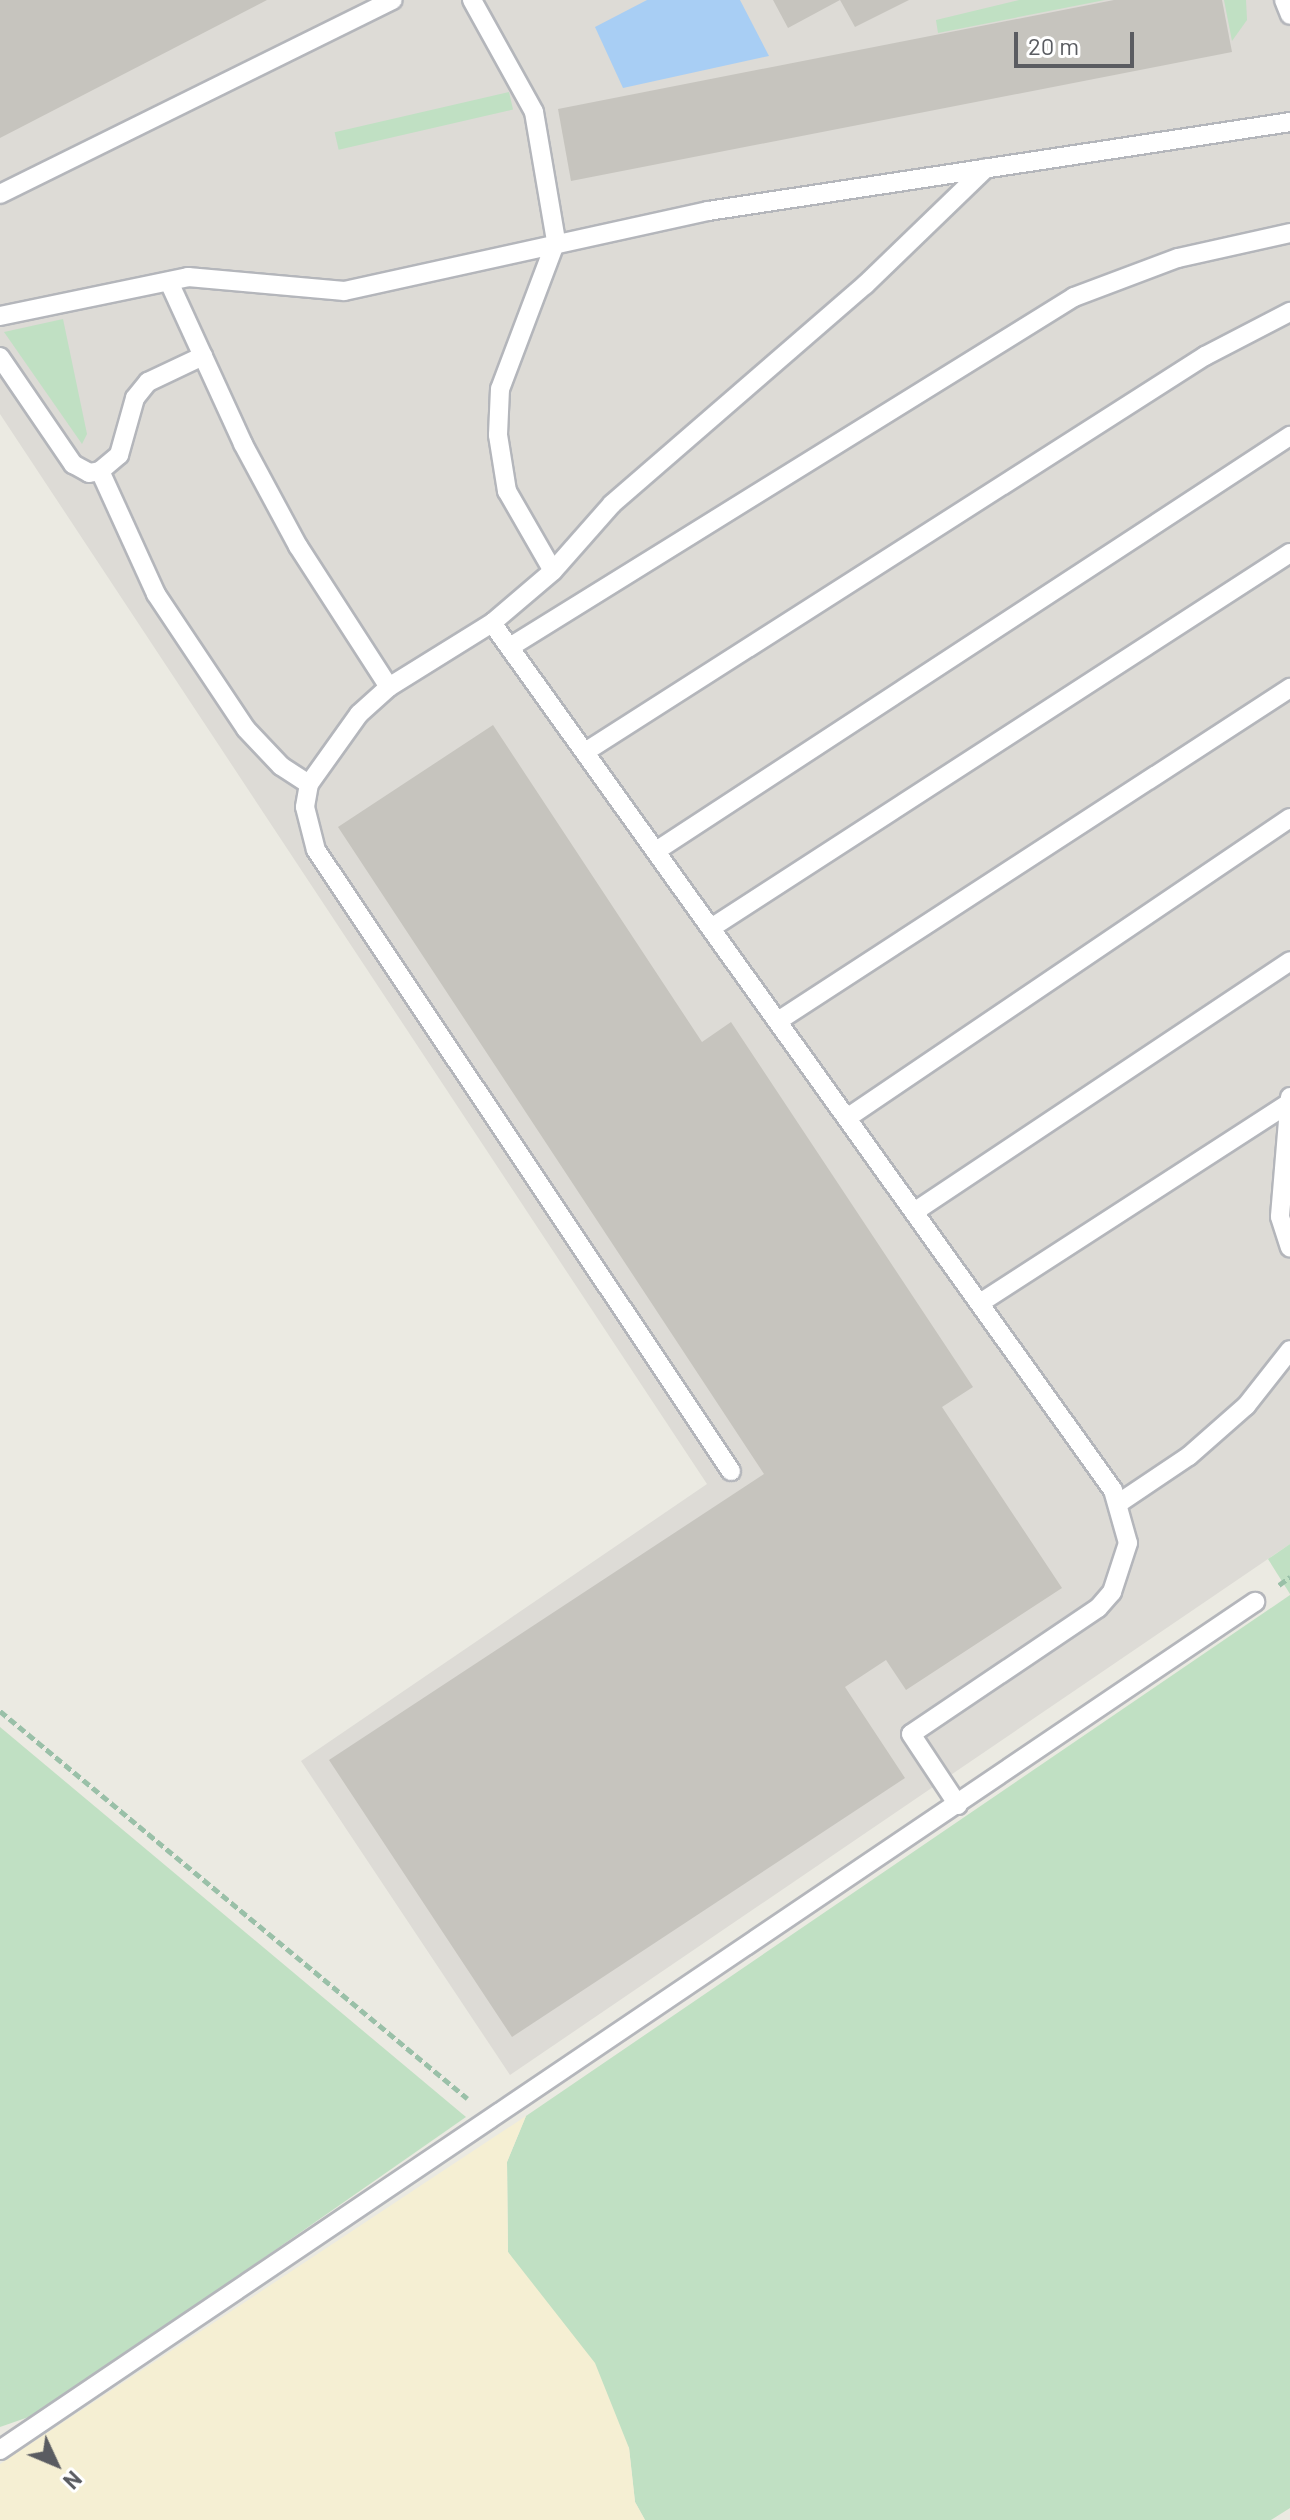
<!DOCTYPE html>
<style>
body{margin:0}
#map{position:relative;width:1290px;height:2520px;overflow:hidden;background:#ebeae2;font-family:Barlow,sans-serif}
div>[style]{position:absolute}
[style*='--x']{left:calc(var(--x)*1px);top:calc(var(--y)*1px);width:calc(var(--w)*1px);rotate:calc(var(--a)*1deg)}
.industrial>*{inset:0;background:#dddbd6}
.green>*{inset:0;background:#c0e0c3;transform-origin:0 0}
.sand>*{inset:0;background:#f5efd3}
.water>*{inset:0;background:#a8cef4}
.building>*{inset:0;background:#c6c4be}
.path>*{height:5px;margin-top:-2.5px;transform-origin:0;background:repeating-linear-gradient(90deg,#9ac0a8 0 8px,transparent 0 12px)}
.roads{filter:drop-shadow(2px 0 #b4b6bb) drop-shadow(-2px 0 #b4b6bb) drop-shadow(0 2px #b4b6bb) drop-shadow(0 -2px #b4b6bb)}
.lane>*{height:18px;margin:-9px;padding:0 9px;transform-origin:9px;border-radius:9px;background:#fff}
span{translate:-50% -50%;white-space:nowrap;text-align:center;line-height:1.15;-webkit-text-stroke:6px #fff;paint-order:stroke}
.north{position:absolute;left:16px;top:2424px;width:80px;height:80px;-webkit-text-stroke:6px #fff;paint-order:stroke;rotate:134deg;font-size:22px;font-weight:700;line-height:32px;text-align:center;color:#5a5c61}
.north::after{content:'';display:block;margin:auto;width:28px;height:36px;background:#5a5c61;clip-path:polygon(50% 0,100% 100%,50% 72%,0 100%)}
.scale{position:absolute;left:1014px;top:32px;width:120px;height:36px;box-sizing:border-box;border:4px solid #5a5c61;border-top:0;padding-left:10px;font-size:24px;line-height:28px;white-space:nowrap;color:#5a5c61;-webkit-text-stroke:6px #fff;paint-order:stroke}
</style>
<div id="map">
<div class="industrial">
<div style="clip-path:polygon(0 0,1290px 0,1290px 1544px,510px 2075px,301px 1761px,707px 1484px,0 414px)"></div>
</div>
<div class="green">
<div style="clip-path:polygon(1019px 0,1105px 0,938px 33px,936px 20px)"></div>
<div style="clip-path:polygon(1224px 0,1246px 0,1247px 20px,1232px 41px)"></div>
<div style="left:509px;top:92px;width:18px;height:179px;rotate:77deg"></div>
<div style="clip-path:polygon(63px 319px,87px 434px,82px 444px,4px 332px)"></div>
<div style="clip-path:polygon(1290px 1544px,1290px 1594px,1268px 1559px)"></div>
<div style="clip-path:polygon(1290px 1595px,1290px 2508px,1271px 2520px,645px 2520px,635px 2502px,629px 2448px,508px 2252px,507px 2162px,526px 2116px)"></div>
<div style="clip-path:polygon(0 1727px,466px 2117px,43px 2412px,0 2427px)"></div>
</div>
<div class="sand">
<div style="clip-path:polygon(526px 2116px,507px 2162px,508px 2252px,595px 2363px,629px 2448px,635px 2502px,645px 2520px,0 2520px,0 2464px)"></div>
</div>
<div class="water">
<div style="clip-path:polygon(647px 0,740px 0,769px 56px,623px 88px,595px 27px)"></div>
</div>
<div class="building">
<div style="clip-path:polygon(0 0,267px 0,0 138px)"></div>
<div style="clip-path:polygon(773px 0,909px 0,855px 27px,840px 0,788px 28px)"></div>
<div style="clip-path:polygon(1114px 0,1222px 0,1232px 52px,571px 181px,558px 109px)"></div>
<div style="clip-path:polygon(493px 725px,702px 1042px,731px 1022px,973px 1387px,942px 1407px,1062px 1588px,906px 1690px,886px 1660px,845px 1687px,905px 1778px,512px 2037px,329px 1760px,764px 1474px,338px 827px)"></div>
</div>
<div class="path">
<div style="--x:1279;--y:1585;--w:14;--a:-36"></div>
<div style="--x:0;--y:1711;--w:607;--a:39.65"></div>
</div>
<div class="roads">
<div class="lane">
<div style="--x:472;--y:0;--w:128;--a:61"></div>
<div style="--x:534;--y:112;--w:131;--a:80.3"></div>
<div style="--x:556;--y:241;--w:158;--a:110.7"></div>
<div style="--x:500;--y:389;--w:46;--a:92.5"></div>
<div style="--x:498;--y:435;--w:57;--a:80.9"></div>
<div style="--x:507;--y:491;--w:92;--a:60.1"></div>
<div style="--x:1284;--y:0;--w:16;--a:68"></div>
<div style="--x:0;--y:194;--w:438;--a:-26.3"></div>
<div style="--x:169;--y:282;--w:178;--a:65.4"></div>
<div style="--x:243;--y:444;--w:116;--a:61.7"></div>
<div style="--x:298;--y:546;--w:168;--a:57.2"></div>
<div style="--x:389;--y:687;--w:121;--a:-31.9"></div>
<div style="--x:492;--y:623;--w:1066;--a:54.39"></div>
<div style="--x:1113;--y:1490;--w:55;--a:74.2"></div>
<div style="--x:1128;--y:1543;--w:52;--a:108.1"></div>
<div style="--x:1112;--y:1592;--w:21;--a:131"></div>
<div style="--x:1098;--y:1608;--w:225;--a:146"></div>
<div style="--x:911;--y:1734;--w:85;--a:56.5"></div>
<div style="--x:0;--y:316;--w:192;--a:-11.7"></div>
<div style="--x:188;--y:277;--w:157;--a:5.1"></div>
<div style="--x:344;--y:291;--w:373;--a:-12.4"></div>
<div style="--x:708;--y:211;--w:589;--a:-8.69"></div>
<div style="--x:0;--y:357;--w:130;--a:55.7"></div>
<div style="--x:73;--y:464;--w:18;--a:29"></div>
<div style="--x:89;--y:473;--w:11;--a:-10"></div>
<div style="--x:100;--y:471;--w:25;--a:-40"></div>
<div style="--x:119;--y:455;--w:59;--a:-74.3"></div>
<div style="--x:135;--y:398;--w:21;--a:-51"></div>
<div style="--x:148;--y:382;--w:61;--a:-25.3"></div>
<div style="--x:100;--y:471;--w:135;--a:65.5"></div>
<div style="--x:156;--y:594;--w:162;--a:56.3"></div>
<div style="--x:246;--y:729;--w:51;--a:46.6"></div>
<div style="--x:281;--y:766;--w:33;--a:33"></div>
<div style="--x:492;--y:623;--w:80;--a:-40.4"></div>
<div style="--x:553;--y:571;--w:89;--a:-48.6"></div>
<div style="--x:612;--y:504;--w:335;--a:-40.9"></div>
<div style="--x:865;--y:285;--w:168;--a:-44"></div>
<div style="--x:510;--y:647;--w:664;--a:-31.82"></div>
<div style="--x:1074;--y:297;--w:111;--a:-20.6"></div>
<div style="--x:1178;--y:258;--w:115;--a:-12.6"></div>
<div style="--x:389;--y:687;--w:40;--a:138"></div>
<div style="--x:359;--y:714;--w:86;--a:125.5"></div>
<div style="--x:309;--y:784;--w:23;--a:100"></div>
<div style="--x:305;--y:807;--w:44;--a:75.7"></div>
<div style="--x:316;--y:850;--w:747;--a:56.25"></div>
<div style="--x:585;--y:752;--w:736;--a:-32.57"></div>
<div style="--x:1205;--y:356;--w:96;--a:-27.4"></div>
<div style="--x:656;--y:851;--w:758;--a:-33.21"></div>
<div style="--x:711;--y:928;--w:690;--a:-32.93"></div>
<div style="--x:778;--y:1021;--w:611;--a:-33.04"></div>
<div style="--x:1290;--y:1097;--w:120;--a:94.8"></div>
<div style="--x:1280;--y:1217;--w:32;--a:72"></div>
<div style="--x:847;--y:1118;--w:535;--a:-34.11"></div>
<div style="--x:914;--y:1212;--w:452;--a:-33.7"></div>
<div style="--x:980;--y:1303;--w:368;--a:-32.9"></div>
<div style="--x:1119;--y:1503;--w:84;--a:-33.9"></div>
<div style="--x:1189;--y:1456;--w:76;--a:-41.3"></div>
<div style="--x:1246;--y:1406;--w:71;--a:-51.8"></div>
<div style="--x:0;--y:2450;--w:1515;--a:-34.05"></div>
</div>
</div>
<div class="north">N</div>
<div class="scale">20 m</div>
</div>
